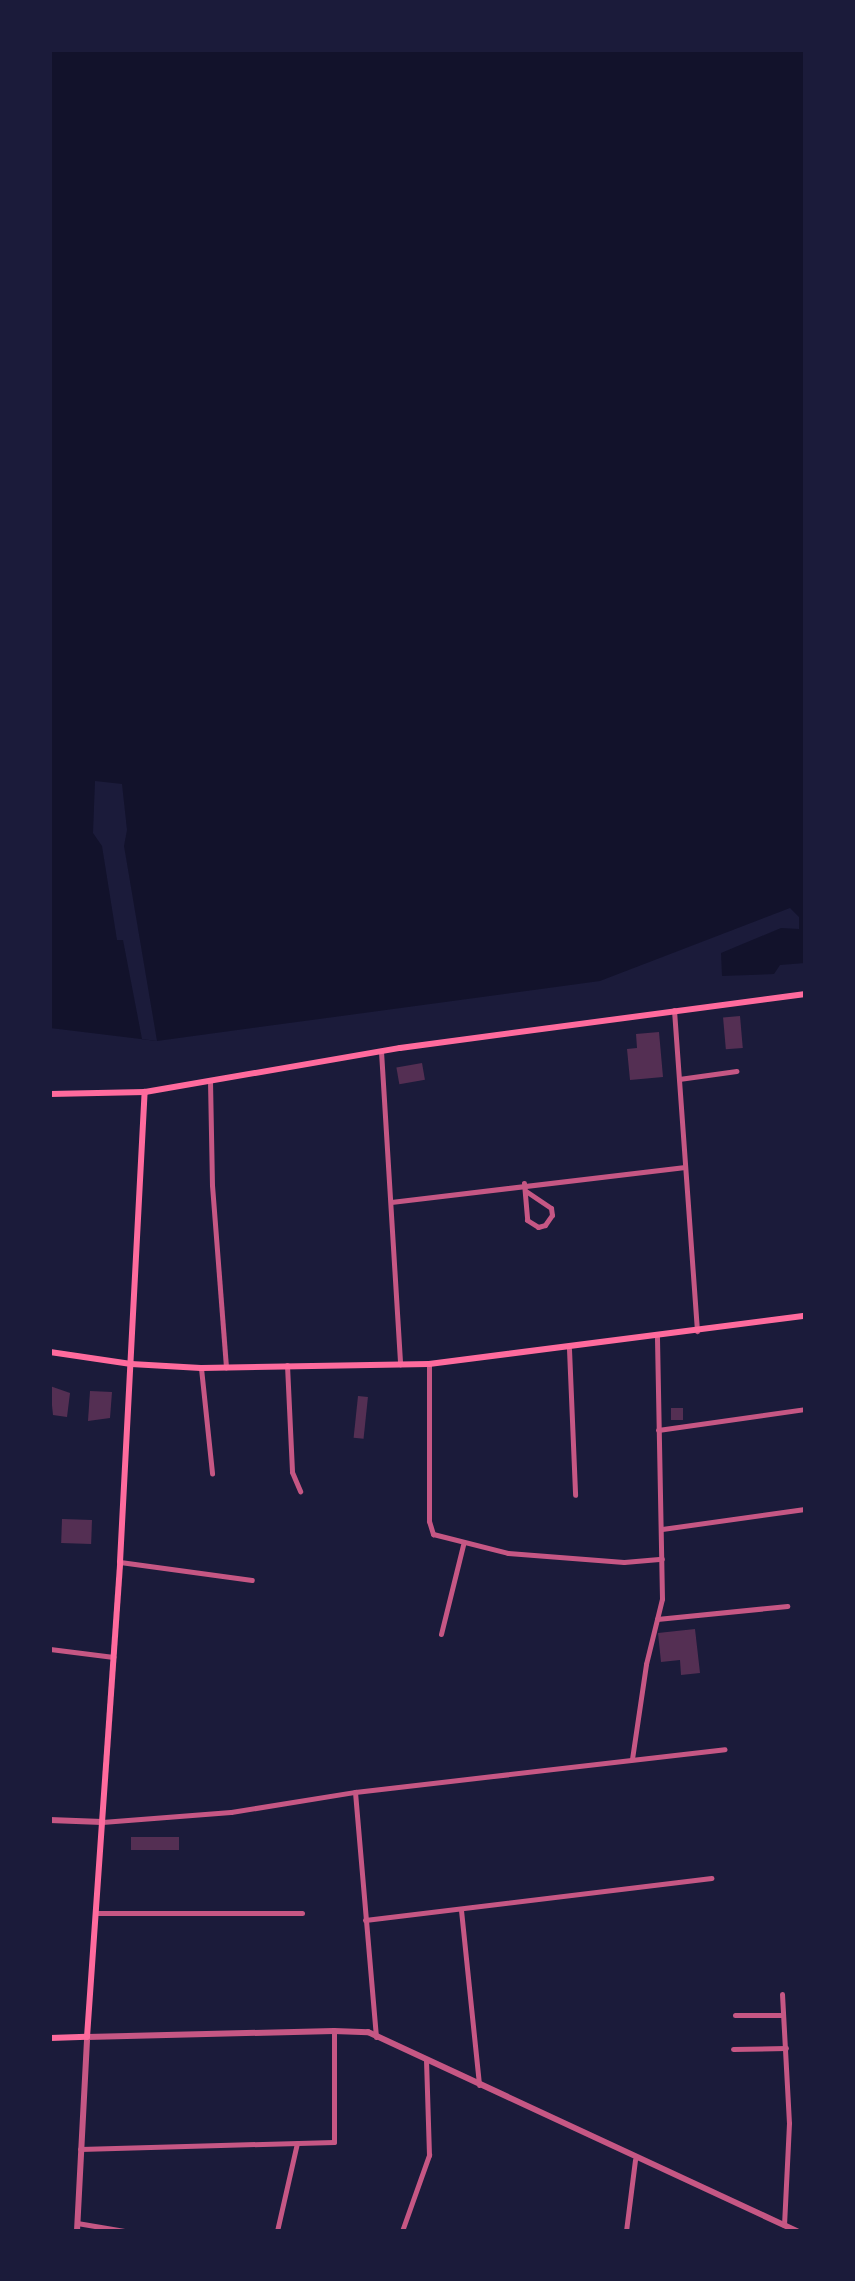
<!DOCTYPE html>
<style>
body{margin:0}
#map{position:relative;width:855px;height:2281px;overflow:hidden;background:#1b1b3a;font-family:Spectral,serif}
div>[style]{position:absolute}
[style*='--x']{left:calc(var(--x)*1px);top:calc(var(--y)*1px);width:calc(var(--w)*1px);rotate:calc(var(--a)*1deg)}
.water>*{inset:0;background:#12122b}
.pier>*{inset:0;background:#1b1b3a}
.building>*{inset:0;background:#542f53;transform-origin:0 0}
.minor>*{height:5px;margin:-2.5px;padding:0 2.5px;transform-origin:2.5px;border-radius:2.5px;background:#c65784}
.tertiary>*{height:6px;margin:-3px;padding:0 3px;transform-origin:3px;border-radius:3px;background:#c65784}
.secondary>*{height:6px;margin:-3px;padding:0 3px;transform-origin:3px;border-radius:3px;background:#ff6b9d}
span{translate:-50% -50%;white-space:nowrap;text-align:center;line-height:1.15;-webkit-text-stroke:10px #1b1b3a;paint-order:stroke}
.frame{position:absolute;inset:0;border:52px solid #1b1b3a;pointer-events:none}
</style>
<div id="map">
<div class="water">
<div style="clip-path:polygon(50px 50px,805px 50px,805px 963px,780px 965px,774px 974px,722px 976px,721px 953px,781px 928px,799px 929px,799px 917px,790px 908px,600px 981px,157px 1041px,50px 1028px)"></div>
</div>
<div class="pier">
<div style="clip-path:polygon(95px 781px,122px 784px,127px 830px,124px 846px,157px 1041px,142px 1039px,123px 940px,117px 940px,102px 846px,93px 833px)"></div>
</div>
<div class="building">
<div style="left:740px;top:1016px;width:32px;height:17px;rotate:85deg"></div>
<div style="clip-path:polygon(659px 1032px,663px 1077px,630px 1080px,627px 1049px,637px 1048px,636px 1034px)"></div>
<div style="left:422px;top:1063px;width:17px;height:26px;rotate:80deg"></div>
<div style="clip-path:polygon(50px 1386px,70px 1393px,67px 1417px,53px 1415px)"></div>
<div style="clip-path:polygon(90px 1391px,112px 1392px,110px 1418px,88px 1421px)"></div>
<div style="left:358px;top:1396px;width:10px;height:42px;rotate:6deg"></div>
<div style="left:671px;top:1408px;width:12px;height:12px"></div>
<div style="left:62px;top:1519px;width:30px;height:24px;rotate:2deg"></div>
<div style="clip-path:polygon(695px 1629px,700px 1673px,681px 1675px,680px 1660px,661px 1662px,658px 1633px)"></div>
<div style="left:179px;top:1837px;width:13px;height:48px;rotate:90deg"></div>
</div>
<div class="minor">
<div style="--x:674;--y:1010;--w:322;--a:85.9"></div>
<div style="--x:381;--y:1051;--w:314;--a:86.5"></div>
<div style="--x:679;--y:1079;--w:58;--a:-8"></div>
<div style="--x:210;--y:1081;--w:104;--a:88.9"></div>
<div style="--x:212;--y:1185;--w:183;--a:85.6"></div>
<div style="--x:524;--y:1183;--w:37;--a:85"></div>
<div style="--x:527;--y:1220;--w:13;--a:32"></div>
<div style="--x:538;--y:1227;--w:7;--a:-16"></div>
<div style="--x:545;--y:1225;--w:12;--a:-55"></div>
<div style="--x:552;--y:1215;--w:7;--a:-98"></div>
<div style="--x:551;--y:1208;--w:30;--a:-146"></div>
<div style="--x:391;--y:1202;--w:294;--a:-6.8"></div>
<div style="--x:569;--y:1349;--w:146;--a:87.6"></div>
<div style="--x:429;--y:1364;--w:157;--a:90"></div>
<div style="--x:429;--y:1521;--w:14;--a:73"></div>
<div style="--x:433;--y:1534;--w:77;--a:14.2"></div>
<div style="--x:508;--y:1553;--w:116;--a:4.4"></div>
<div style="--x:624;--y:1562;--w:38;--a:-5"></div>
<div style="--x:287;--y:1365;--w:107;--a:87.3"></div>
<div style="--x:292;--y:1472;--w:21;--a:67"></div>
<div style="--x:201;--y:1368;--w:106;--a:84"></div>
<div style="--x:658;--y:1430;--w:148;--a:-8.1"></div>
<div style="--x:662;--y:1529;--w:144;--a:-8"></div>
<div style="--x:120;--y:1562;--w:133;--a:7.8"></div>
<div style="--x:657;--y:1619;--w:131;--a:-5.7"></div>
<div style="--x:441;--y:1634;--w:92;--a:-76.1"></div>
<div style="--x:50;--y:1649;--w:64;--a:7.2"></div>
<div style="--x:632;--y:1759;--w:96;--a:-81.6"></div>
<div style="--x:646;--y:1664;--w:67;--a:-76.2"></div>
<div style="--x:662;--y:1599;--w:262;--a:-91.1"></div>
<div style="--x:355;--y:1792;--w:246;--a:85.1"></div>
<div style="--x:102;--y:1822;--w:129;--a:-4.4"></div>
<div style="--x:231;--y:1812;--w:126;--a:-9.2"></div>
<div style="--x:355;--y:1792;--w:372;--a:-6.6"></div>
<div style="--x:461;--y:1910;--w:176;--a:84.1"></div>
<div style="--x:97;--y:1913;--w:205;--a:0"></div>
<div style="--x:365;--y:1920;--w:349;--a:-6.9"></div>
<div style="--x:782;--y:1994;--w:129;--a:86.9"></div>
<div style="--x:789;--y:2123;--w:102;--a:92.8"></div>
<div style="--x:735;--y:2015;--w:48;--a:0"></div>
<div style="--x:733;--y:2049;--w:53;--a:-1.1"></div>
<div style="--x:80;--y:2149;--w:254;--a:-1.6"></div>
<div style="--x:334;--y:2142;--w:111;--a:-90"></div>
<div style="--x:77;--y:2223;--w:48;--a:9.7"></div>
<div style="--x:277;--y:2231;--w:90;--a:-77.2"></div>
<div style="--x:402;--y:2231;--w:81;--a:-70.4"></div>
<div style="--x:429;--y:2155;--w:95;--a:-91.8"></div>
<div style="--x:626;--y:2231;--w:72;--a:-82.8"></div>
</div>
<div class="tertiary">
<div style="--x:50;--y:1820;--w:52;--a:2.2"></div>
<div style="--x:77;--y:2231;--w:194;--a:-87"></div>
<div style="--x:87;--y:2037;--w:247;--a:-1.4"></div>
<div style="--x:334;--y:2031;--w:34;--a:2"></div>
<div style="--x:368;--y:2032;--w:473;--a:24.9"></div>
</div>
<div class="secondary">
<div style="--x:50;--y:1094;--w:95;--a:-1.2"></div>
<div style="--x:145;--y:1092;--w:259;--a:-9.8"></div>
<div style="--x:400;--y:1048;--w:409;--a:-7.6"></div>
<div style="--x:50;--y:1352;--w:82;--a:8.4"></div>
<div style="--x:131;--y:1364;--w:70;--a:3.3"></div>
<div style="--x:201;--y:1368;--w:228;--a:-1"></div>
<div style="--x:429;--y:1364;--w:379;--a:-7.3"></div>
<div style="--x:50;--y:2038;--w:37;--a:-2"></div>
<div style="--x:87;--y:2037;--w:476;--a:-86"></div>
<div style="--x:120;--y:1562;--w:471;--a:-87"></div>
</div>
<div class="frame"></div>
</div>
